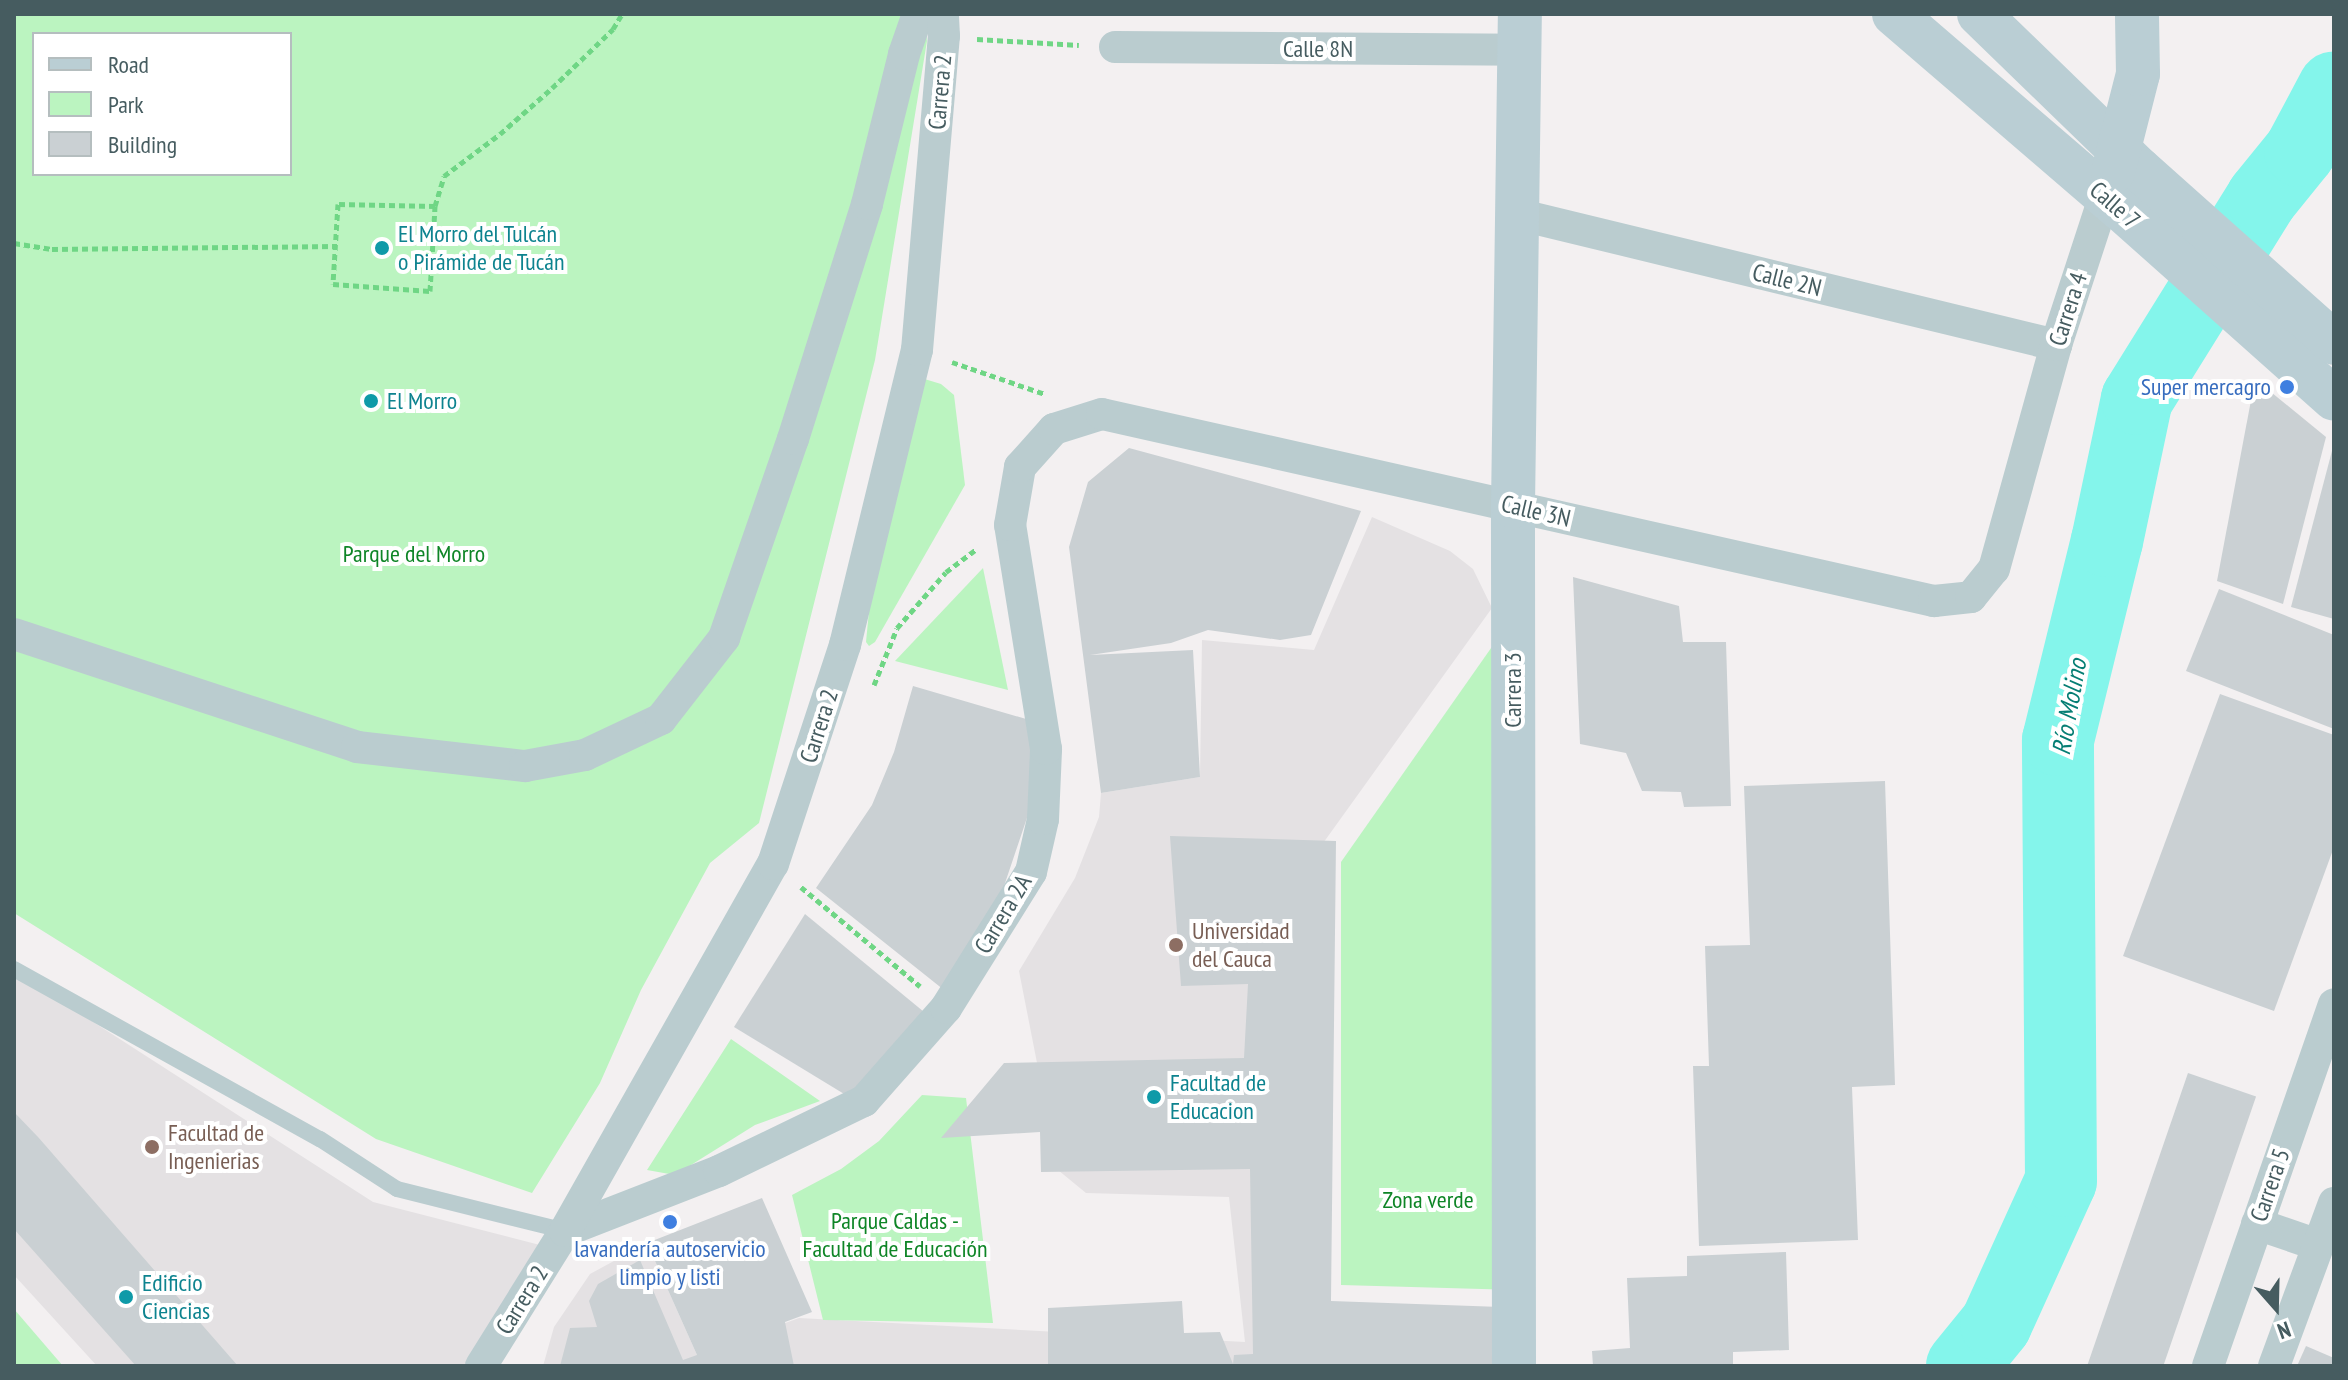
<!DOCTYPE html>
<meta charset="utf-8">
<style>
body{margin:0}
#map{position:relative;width:2348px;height:1380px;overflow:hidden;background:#f3f0f1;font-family:"PT Sans Narrow",sans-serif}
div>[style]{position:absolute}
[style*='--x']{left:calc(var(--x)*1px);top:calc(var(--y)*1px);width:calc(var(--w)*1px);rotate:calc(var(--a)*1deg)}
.education>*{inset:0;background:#e4e1e3}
.green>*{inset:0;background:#bbf4c0}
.river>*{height:72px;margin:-36px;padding:0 36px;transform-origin:36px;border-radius:36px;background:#84f5eb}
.building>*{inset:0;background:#cad0d3;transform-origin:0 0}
.path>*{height:5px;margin-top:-2.5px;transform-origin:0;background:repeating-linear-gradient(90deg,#6fd685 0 6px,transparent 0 10px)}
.lane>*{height:16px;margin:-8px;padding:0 8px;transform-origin:8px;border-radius:8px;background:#bacccf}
.street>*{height:32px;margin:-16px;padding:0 16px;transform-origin:16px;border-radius:16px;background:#bacccf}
.secondary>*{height:44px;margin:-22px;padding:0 22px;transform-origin:22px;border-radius:22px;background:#baced4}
.dots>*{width:22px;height:22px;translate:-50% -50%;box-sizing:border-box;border:4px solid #fff;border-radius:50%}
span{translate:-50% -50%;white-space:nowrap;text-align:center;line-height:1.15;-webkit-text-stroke:8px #fff;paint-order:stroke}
.street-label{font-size:24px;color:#465c60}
.culture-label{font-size:24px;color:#0d838f}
.left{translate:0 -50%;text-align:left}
.shop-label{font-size:24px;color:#366cbe}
.right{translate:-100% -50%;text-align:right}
.park-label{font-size:24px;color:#0e8526}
.education-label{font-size:24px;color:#785e54}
.water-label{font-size:26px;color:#067e74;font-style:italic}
.frame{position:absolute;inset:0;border:16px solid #465c60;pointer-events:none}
.legend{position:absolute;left:32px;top:32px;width:260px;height:144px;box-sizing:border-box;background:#fff;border:2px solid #b5bebf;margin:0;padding:10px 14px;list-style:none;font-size:24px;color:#465c60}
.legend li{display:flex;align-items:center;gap:16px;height:40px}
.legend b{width:40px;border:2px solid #b5bebf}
.north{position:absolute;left:2236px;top:1268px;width:80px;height:80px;-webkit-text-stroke:6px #fff;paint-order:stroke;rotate:160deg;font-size:22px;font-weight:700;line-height:32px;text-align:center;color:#465c60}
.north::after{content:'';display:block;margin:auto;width:28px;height:36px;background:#465c60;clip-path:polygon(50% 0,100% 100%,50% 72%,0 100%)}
</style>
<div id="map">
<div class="education">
<div style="clip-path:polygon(1372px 517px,1450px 551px,1473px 569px,1492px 608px,1316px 853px,1318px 1308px,1495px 1366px,543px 1366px,554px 1327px,590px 1274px,647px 1243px,697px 1355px,799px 1318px,1245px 1342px,1229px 1197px,1086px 1193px,1058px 1170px,1019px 971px,1075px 878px,1099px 817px,1101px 793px,1200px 777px,1202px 640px,1314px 650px)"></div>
<div style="clip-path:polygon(14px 971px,373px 1202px,540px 1245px,470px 1366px,97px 1366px,14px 1275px)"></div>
</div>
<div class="green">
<div style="clip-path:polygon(evenodd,14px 14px,925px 14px,927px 41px,875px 360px,759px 823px,710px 863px,641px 990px,600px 1083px,532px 1193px,376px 1139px,14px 913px,14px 14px,34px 34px,290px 34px,290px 174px,34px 174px,34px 34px)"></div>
<div style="clip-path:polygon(908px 374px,941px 384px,954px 395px,965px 485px,875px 642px,869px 646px,866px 642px,877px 529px)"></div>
<div style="clip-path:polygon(983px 568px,1008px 690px,895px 661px)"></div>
<div style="clip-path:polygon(1496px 641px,1517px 1290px,1341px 1285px,1341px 862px)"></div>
<div style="clip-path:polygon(731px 1039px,820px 1101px,755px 1125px,675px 1175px,647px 1170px)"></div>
<div style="clip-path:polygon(922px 1095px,966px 1098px,993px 1323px,823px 1320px,792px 1195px,841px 1169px,879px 1141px)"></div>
<div style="clip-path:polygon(14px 1309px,63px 1366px,14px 1366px)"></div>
</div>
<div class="river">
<div style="--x:1962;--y:1366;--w:54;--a:-51"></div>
<div style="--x:1996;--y:1324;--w:157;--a:-65.6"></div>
<div style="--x:2061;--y:1181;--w:441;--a:-90.4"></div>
<div style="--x:2058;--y:740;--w:205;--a:-76.2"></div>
<div style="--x:2107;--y:541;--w:145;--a:-78.1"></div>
<div style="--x:2137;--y:399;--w:237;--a:-58.1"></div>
<div style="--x:2262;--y:198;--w:60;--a:-51"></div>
<div style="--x:2300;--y:151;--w:72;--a:-62"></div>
</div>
<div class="building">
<div style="clip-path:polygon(2255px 379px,2326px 437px,2283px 604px,2217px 581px)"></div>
<div style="clip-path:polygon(2333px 447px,2334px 448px,2334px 619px,2291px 607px)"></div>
<div style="clip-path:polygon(1129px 448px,1361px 511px,1311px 635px,1280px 640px,1208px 630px,1171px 643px,1090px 655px,1193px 650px,1200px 777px,1101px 793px,1069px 547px,1088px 482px)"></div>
<div style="clip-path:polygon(1573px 577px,1679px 606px,1683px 642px,1726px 642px,1731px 806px,1684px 807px,1681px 792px,1642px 791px,1626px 753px,1580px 744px)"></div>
<div style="clip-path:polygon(2219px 589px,2334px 635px,2334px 729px,2186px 671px)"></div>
<div style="clip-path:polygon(913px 686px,1033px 721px,1032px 803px,1001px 895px,944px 990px,816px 888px,872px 805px,894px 752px)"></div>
<div style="clip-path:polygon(2220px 694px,2334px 735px,2334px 847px,2274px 1011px,2123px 956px)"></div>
<div style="clip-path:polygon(1885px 781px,1895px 1085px,1852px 1087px,1858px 1240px,1699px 1246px,1693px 1066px,1709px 1066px,1705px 946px,1750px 945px,1744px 786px)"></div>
<div style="clip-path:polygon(1170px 836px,1336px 841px,1331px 1301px,1501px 1307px,1501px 1366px,1048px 1366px,1048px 1308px,1182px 1301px,1184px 1333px,1220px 1332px,1233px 1364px,1234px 1355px,1253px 1354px,1250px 1169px,1041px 1172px,1040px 1132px,941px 1138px,1004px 1063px,1244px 1058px,1248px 984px,1181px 986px)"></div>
<div style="clip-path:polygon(805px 914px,935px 1021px,854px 1100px,734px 1027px)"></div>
<div style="left:2188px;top:1073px;width:72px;height:311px;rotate:19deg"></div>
<div style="clip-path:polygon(14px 1112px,38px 1137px,238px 1366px,136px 1366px,14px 1229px)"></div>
<div style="clip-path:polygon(762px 1198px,812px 1312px,785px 1322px,794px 1366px,560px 1366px,570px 1328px,597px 1327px,589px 1301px,598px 1284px,640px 1260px,683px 1360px,697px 1355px,647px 1243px)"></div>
<div style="clip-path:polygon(1786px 1252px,1789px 1350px,1733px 1352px,1733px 1366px,1593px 1366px,1592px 1351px,1630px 1348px,1627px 1278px,1687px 1276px,1687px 1256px)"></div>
<div style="clip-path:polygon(2306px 1346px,2334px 1358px,2334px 1366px,2297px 1366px)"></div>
</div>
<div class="path">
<div style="--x:977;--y:39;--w:102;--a:3.4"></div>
<div style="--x:435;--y:206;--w:97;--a:-178.8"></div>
<div style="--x:338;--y:204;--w:80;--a:93.6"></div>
<div style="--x:333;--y:284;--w:97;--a:4.1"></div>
<div style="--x:430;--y:291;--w:85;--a:-86.6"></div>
<div style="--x:435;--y:206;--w:31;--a:-73"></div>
<div style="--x:444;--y:176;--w:70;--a:-36.9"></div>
<div style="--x:500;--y:134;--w:69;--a:-41.5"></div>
<div style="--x:552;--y:88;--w:85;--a:-44"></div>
<div style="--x:613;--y:29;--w:17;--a:-59"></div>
<div style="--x:14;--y:243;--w:38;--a:9"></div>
<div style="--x:52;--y:249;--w:283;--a:-0.6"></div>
<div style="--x:952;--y:362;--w:98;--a:19"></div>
<div style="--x:874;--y:685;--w:61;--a:-68"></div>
<div style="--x:897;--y:628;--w:74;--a:-48.8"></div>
<div style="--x:946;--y:572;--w:39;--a:-37"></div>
<div style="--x:801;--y:887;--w:155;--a:39.8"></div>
</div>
<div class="lane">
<div style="--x:14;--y:969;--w:350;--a:29.1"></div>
<div style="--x:320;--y:1139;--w:92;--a:33"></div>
<div style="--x:397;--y:1189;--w:173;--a:14"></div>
</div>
<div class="street">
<div style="--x:1115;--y:47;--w:405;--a:0.4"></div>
<div style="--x:1517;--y:214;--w:555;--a:13.66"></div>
<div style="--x:14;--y:634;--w:361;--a:18.2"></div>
<div style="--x:357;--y:747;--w:169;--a:6.5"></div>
<div style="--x:525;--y:766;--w:61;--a:-10.4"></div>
<div style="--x:585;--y:755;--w:84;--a:-25.3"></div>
<div style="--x:661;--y:719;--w:103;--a:-52.1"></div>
<div style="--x:724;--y:638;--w:211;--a:-70.9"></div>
<div style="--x:793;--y:439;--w:246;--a:-72.5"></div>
<div style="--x:867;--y:204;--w:154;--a:-76.1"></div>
<div style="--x:904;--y:54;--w:42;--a:-70.7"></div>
<div style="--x:2257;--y:1224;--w:65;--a:19"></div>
<div style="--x:565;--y:1231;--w:165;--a:-21.3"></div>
<div style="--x:719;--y:1171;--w:161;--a:-25.8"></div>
<div style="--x:864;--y:1101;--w:124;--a:-48.6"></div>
<div style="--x:946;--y:1008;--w:160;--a:-58"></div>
<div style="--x:1031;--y:872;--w:54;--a:-77.2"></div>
<div style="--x:1043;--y:819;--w:70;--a:-87.5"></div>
<div style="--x:1046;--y:749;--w:227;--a:-99.1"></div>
<div style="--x:1010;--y:525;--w:59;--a:-80.2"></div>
<div style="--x:1020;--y:467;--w:51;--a:-48.2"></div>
<div style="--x:1054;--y:429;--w:50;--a:-17.4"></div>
<div style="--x:1102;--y:414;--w:853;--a:12.67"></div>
<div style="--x:1934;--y:601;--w:37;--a:-6"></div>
<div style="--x:1971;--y:597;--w:36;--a:-51"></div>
<div style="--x:1994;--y:569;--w:232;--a:-74.5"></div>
<div style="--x:2056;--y:345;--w:158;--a:-71.9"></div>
<div style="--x:481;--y:1366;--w:159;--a:-58.1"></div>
<div style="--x:565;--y:1231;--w:422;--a:-60.5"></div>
<div style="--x:773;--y:864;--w:231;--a:-71.8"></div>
<div style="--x:845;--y:645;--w:304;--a:-76.3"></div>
<div style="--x:917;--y:350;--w:315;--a:-85.1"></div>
<div style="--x:944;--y:36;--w:22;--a:-93"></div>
<div style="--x:2208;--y:1366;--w:383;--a:-70.8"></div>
<div style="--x:2274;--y:1366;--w:174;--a:-69.8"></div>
</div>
<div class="secondary">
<div style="--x:1894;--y:14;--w:299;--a:40.7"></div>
<div style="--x:2121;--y:209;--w:285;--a:41.7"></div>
<div style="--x:1979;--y:14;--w:223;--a:44.1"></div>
<div style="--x:2139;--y:169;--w:261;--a:41.7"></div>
<div style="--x:2113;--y:172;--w:101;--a:-75.7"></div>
<div style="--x:2138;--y:74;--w:60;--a:-91"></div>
<div style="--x:1514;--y:1366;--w:860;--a:-90.07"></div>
<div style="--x:1513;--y:506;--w:492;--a:-89.2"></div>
</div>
<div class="dots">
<div style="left:382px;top:248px;background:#0f9aa8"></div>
<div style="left:2287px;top:387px;background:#3f7fe0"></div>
<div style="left:371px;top:401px;background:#0f9aa8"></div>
<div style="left:1176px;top:945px;background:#8d6e63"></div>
<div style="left:1154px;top:1097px;background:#0f9aa8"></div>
<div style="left:152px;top:1147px;background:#8d6e63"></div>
<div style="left:670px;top:1222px;background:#3f7fe0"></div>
<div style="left:126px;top:1297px;background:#0f9aa8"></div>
</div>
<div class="street-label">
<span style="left:1318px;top:49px">Calle 8N</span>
<span style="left:940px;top:92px;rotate:-85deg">Carrera 2</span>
<span style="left:2115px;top:205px;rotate:41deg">Calle 7</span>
<span style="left:1787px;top:280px;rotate:14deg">Calle 2N</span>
<span style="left:2068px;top:309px;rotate:-72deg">Carrera 4</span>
<span style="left:1536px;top:511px;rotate:13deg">Calle 3N</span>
<span style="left:1513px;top:690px;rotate:-90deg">Carrera 3</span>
<span style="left:819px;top:726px;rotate:-72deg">Carrera 2</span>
<span style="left:1003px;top:914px;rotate:-59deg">Carrera 2A</span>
<span style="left:2270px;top:1185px;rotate:-71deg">Carrera 5</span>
<span style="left:522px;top:1300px;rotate:-58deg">Carrera 2</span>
</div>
<div class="culture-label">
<span class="left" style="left:398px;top:248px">El Morro del Tulcán<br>o Pirámide de Tucán</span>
<span class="left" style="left:387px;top:401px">El Morro</span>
<span class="left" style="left:1170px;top:1097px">Facultad de<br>Educacion</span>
<span class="left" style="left:142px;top:1297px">Edificio<br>Ciencias</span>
</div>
<div class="shop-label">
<span class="right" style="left:2271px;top:387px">Super mercagro</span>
<span style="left:670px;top:1263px">lavandería autoservicio<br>limpio y listi</span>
</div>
<div class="park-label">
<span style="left:414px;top:554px">Parque del Morro</span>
<span style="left:1428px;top:1200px">Zona verde</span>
<span style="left:895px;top:1235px">Parque Caldas -<br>Facultad de Educación</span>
</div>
<div class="education-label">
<span class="left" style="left:1192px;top:945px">Universidad<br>del Cauca</span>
<span class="left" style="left:168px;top:1147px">Facultad de<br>Ingenierias</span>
</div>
<div class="water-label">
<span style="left:2069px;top:707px;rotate:-80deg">Río Molino</span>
</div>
<div class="frame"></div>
<ul class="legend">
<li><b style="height:10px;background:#baced4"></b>Road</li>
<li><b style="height:22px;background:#bbf4c0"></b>Park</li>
<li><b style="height:22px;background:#cad0d3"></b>Building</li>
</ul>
<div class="north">N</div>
</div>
